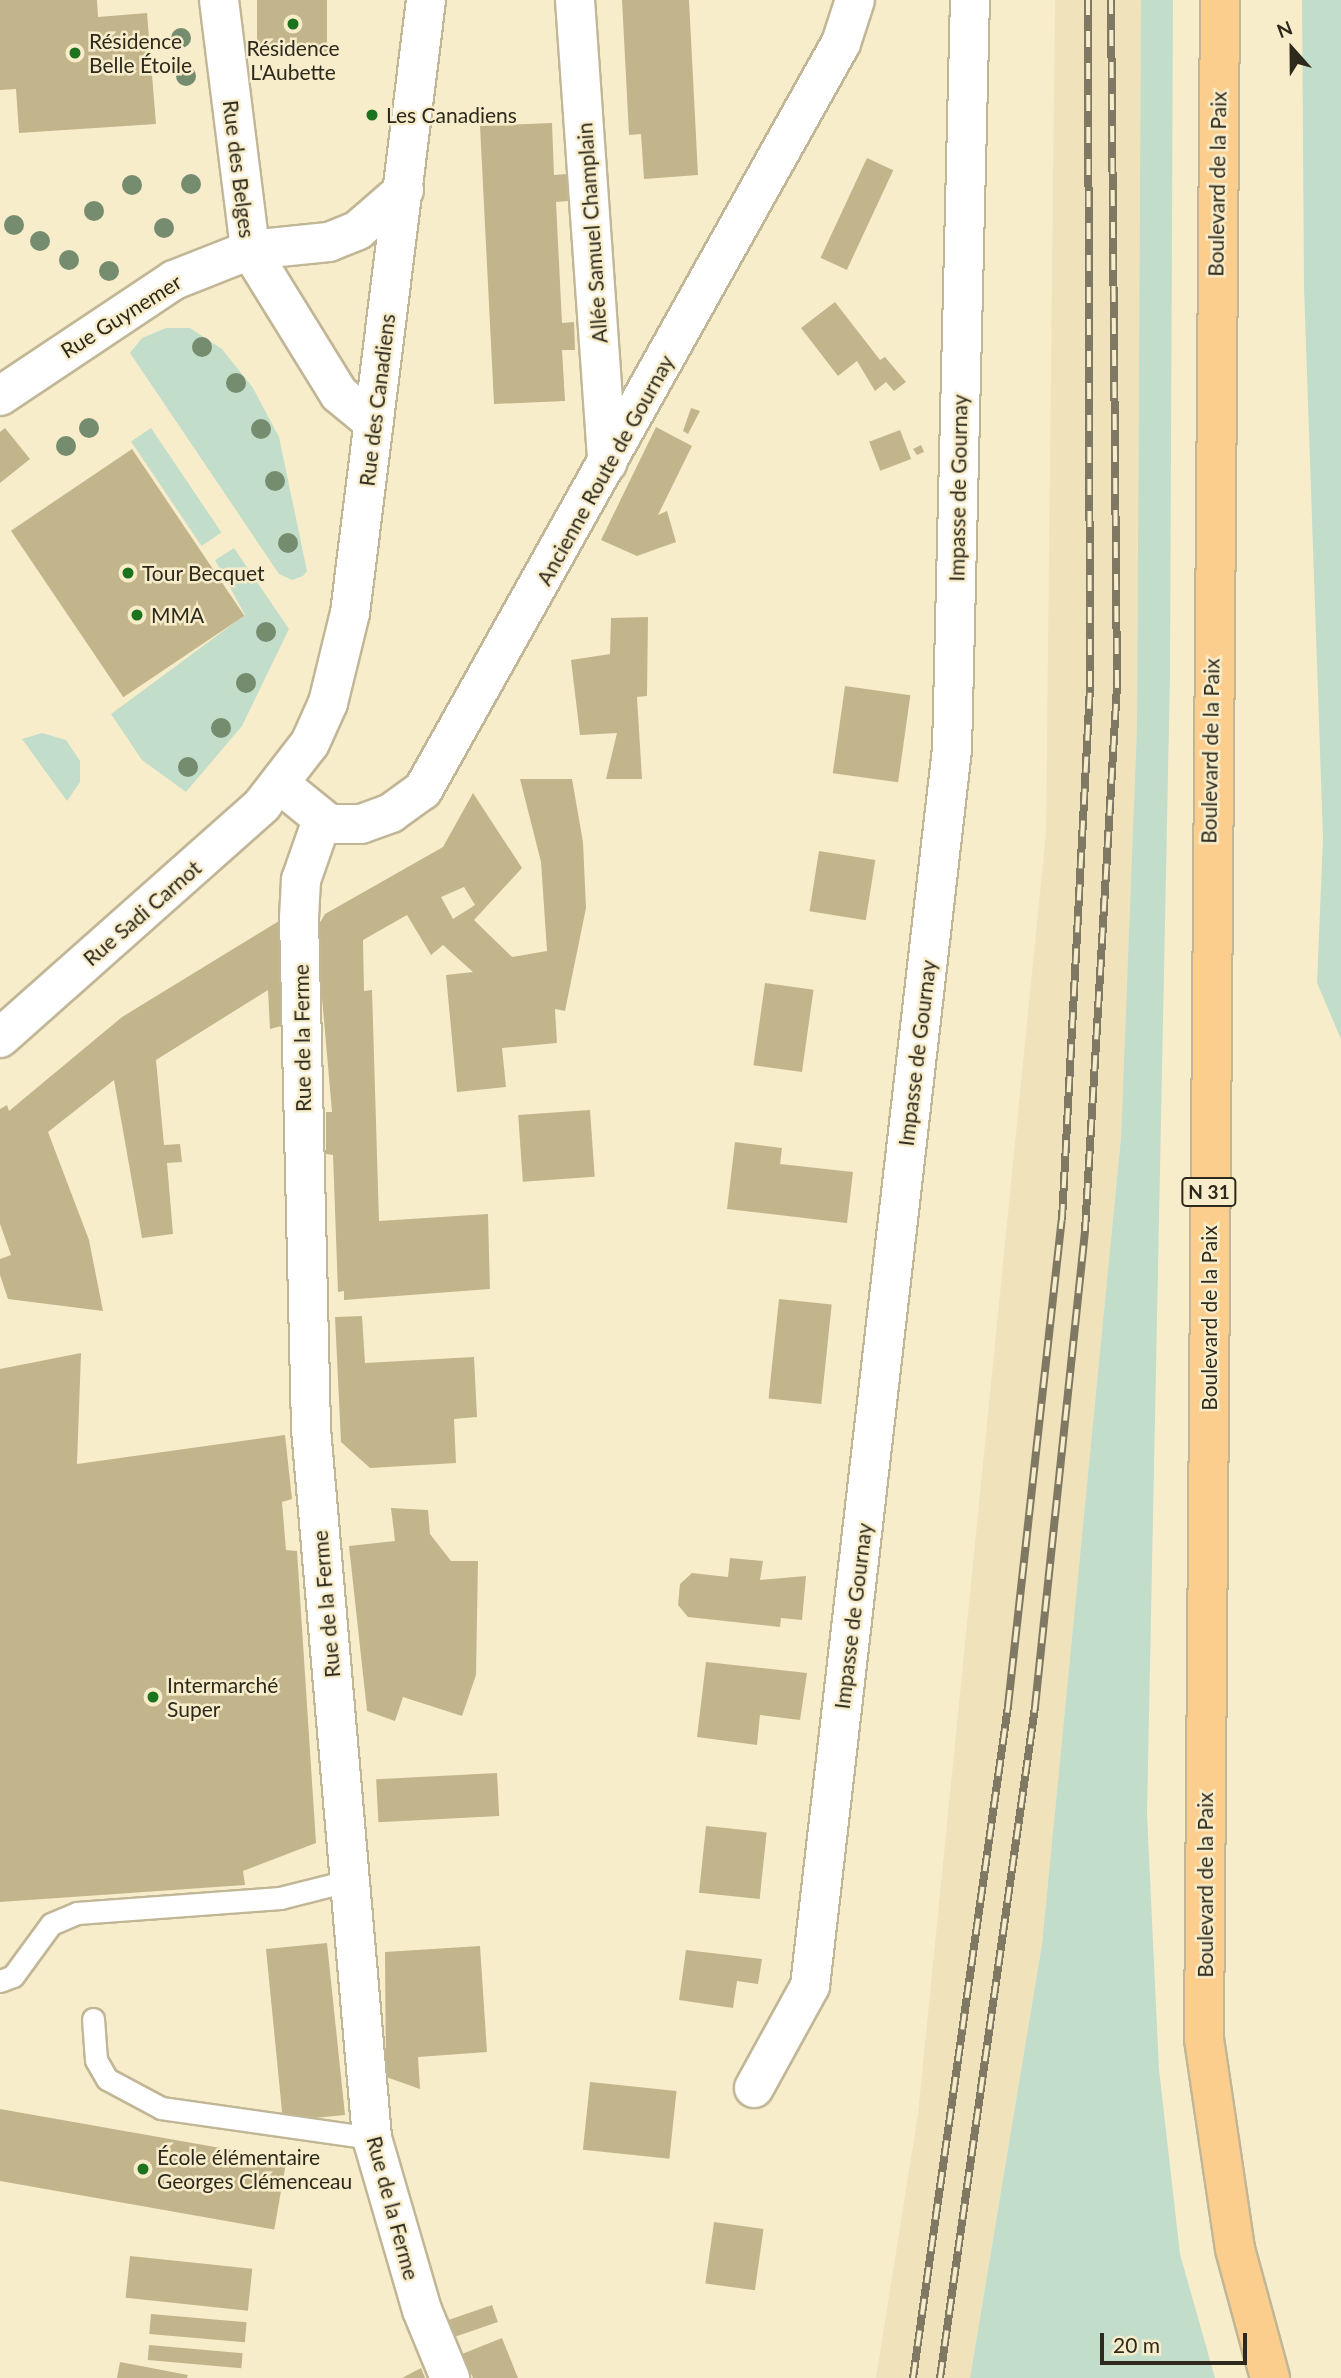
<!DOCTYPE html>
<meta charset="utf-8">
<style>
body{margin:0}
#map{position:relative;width:1341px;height:2378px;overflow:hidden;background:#f8edcb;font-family:Lato,sans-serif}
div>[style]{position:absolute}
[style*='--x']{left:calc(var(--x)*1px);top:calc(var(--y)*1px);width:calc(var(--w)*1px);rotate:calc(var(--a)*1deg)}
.built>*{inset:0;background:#f0e2ba}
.green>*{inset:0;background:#c3ddcb;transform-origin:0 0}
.building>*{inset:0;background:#c3b58b;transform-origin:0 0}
.roads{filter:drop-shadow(2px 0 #c1b696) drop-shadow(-2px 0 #c1b696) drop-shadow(0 2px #c1b696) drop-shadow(0 -2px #c1b696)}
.lane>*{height:21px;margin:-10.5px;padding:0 10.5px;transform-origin:10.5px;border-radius:10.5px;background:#fff}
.street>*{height:38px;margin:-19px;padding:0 19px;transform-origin:19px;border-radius:19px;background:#fff}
.secondary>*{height:38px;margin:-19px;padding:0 19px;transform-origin:19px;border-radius:19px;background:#fff}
.primary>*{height:38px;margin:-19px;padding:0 19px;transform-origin:19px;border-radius:19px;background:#fbce8e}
.rail>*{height:8px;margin-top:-4px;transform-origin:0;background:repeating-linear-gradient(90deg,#f8edcb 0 16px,#7f7863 0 32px);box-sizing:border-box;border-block:2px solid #7f7863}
.trees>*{width:20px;height:20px;margin:-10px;border-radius:50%;background:#768c6e}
.dots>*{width:19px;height:19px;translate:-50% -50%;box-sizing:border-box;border:4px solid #f8edcb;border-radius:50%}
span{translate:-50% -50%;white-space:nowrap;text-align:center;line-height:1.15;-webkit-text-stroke:5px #f8edcb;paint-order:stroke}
.shield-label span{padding:2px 5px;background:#f8edcb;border:2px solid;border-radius:5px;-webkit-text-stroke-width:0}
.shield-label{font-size:19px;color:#2d291c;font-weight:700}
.poi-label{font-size:21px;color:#2d291c}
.left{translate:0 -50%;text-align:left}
.street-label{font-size:21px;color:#2d291c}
.north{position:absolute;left:1257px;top:14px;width:70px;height:70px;-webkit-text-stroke:5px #f8edcb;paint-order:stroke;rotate:339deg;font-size:19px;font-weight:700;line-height:28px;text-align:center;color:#2d291c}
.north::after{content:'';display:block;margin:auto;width:24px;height:32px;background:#2d291c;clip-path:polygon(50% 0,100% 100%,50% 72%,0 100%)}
.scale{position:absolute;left:1100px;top:2333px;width:147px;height:32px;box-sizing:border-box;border:4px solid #2d291c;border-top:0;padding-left:9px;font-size:21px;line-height:24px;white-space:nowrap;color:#2d291c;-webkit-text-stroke:5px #f8edcb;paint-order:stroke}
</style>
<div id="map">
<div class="built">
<div style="clip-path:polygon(1055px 0,1141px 0,1137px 726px,1121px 1137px,1042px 1944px,970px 2378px,876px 2378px,918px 2114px,1046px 833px)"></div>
</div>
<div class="green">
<div style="clip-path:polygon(1141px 0,1173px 0,1170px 675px,1147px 1814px,1159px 2069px,1180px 2254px,1215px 2378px,970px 2378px,1042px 1944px,1121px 1137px,1137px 726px)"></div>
<div style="clip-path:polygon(1302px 0,1341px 0,1341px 1039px,1317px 983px,1323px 838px,1304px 287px)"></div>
<div style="clip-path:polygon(166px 328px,190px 328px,222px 349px,253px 388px,279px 437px,307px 571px,303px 576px,292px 580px,279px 574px,130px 353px,142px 338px)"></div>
<div style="left:151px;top:428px;width:126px;height:24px;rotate:56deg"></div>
<div style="clip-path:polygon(234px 548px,289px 629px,242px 726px,186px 792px,142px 760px,111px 714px,245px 615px,215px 560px)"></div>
<div style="clip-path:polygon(42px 733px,66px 740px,80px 761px,80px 782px,67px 801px,22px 739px)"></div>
</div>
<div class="building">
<div style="clip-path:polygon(0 0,97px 0,98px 17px,147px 13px,156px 124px,19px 133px,16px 89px,0 90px)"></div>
<div style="left:257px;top:0;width:70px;height:52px"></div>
<div style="clip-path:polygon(622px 0,689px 0,698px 175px,644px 179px,641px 134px,629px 135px)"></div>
<div style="clip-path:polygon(552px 123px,554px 175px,567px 174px,568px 201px,556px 202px,562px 323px,574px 322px,575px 350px,562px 350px,565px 401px,494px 404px,480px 126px)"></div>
<div style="left:867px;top:158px;width:29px;height:110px;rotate:25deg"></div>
<div style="clip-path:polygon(835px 302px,880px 360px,885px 357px,906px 382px,894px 391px,886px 382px,875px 391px,857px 361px,838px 376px,801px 328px)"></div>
<div style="clip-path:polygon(691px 408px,700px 411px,688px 434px,683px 431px)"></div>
<div style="clip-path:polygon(656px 427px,692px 446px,658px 515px,667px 511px,676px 542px,637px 556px,601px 540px)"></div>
<div style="clip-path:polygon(5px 428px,30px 459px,0 483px,0 432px)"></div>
<div style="left:900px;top:430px;width:31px;height:33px;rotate:69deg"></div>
<div style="clip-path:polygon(921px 445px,924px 452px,917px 455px,913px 449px)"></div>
<div style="left:132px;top:449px;width:201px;height:146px;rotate:56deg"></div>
<div style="clip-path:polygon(648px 617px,647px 696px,637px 697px,642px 779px,606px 779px,617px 733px,580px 735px,571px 660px,610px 654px,611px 618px)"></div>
<div style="left:845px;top:686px;width:66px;height:88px;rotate:8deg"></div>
<div style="clip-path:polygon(evenodd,520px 779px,572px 779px,583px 842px,586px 908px,565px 1011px,555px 1009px,557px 1043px,502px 1048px,506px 1087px,457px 1092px,446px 975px,473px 972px,443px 945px,431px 955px,407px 915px,363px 940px,364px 991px,372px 990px,379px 1221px,488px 1214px,490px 1289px,344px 1300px,344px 1291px,338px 1292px,333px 1155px,326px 1154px,326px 1112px,332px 1112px,316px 929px,325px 914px,443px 847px,473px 793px,522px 868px,474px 920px,512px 957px,547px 951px,541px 862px,520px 779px,464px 887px,475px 905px,453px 919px,441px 897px,464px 887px)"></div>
<div style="left:819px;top:851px;width:57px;height:61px;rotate:9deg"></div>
<div style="clip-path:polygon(279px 921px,285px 1025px,270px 1029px,268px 990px,156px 1060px,164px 1145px,180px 1144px,182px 1162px,167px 1163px,173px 1234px,142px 1238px,114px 1080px,48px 1132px,89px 1240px,103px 1311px,8px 1299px,0 1275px,0 1259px,11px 1255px,0 1224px,0 1109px,7px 1105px,9px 1111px,122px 1017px)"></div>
<div style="left:765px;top:983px;width:49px;height:83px;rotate:8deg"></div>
<div style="left:590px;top:1110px;width:67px;height:72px;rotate:86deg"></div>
<div style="clip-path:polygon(735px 1142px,782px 1148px,780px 1164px,853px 1172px,847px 1223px,727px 1209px)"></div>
<div style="left:779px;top:1299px;width:53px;height:100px;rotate:6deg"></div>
<div style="clip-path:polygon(362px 1316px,365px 1363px,474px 1357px,477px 1417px,454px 1419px,456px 1463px,370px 1468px,341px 1442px,335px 1317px)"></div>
<div style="clip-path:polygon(81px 1353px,77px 1464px,285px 1435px,292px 1499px,282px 1502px,286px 1550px,297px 1551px,316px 1843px,243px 1871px,245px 1885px,0 1902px,0 1369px)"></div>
<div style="clip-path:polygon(391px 1508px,428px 1510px,430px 1534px,451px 1561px,478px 1561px,476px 1675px,462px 1716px,403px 1697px,395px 1721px,367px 1711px,349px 1546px,395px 1541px)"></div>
<div style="clip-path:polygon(730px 1558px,763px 1561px,760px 1580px,806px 1576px,802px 1620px,781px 1618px,780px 1627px,688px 1617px,678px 1605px,680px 1584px,692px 1573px,728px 1577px)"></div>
<div style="clip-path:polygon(706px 1662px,807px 1673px,800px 1720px,760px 1715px,757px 1745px,697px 1737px)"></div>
<div style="left:497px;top:1773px;width:43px;height:121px;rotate:87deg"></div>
<div style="left:706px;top:1826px;width:61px;height:67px;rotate:6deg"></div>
<div style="clip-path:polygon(327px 1943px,345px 2115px,314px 2118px,314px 2124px,283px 2122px,266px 1949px)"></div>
<div style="clip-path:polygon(480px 1946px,487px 2052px,418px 2057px,420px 2089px,386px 2077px,385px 1952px)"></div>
<div style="clip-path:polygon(686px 1950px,762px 1959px,758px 1984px,737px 1981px,733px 2008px,679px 2000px)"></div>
<div style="left:590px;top:2082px;width:87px;height:68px;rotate:6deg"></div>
<div style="left:0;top:2109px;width:291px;height:71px;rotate:10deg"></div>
<div style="left:714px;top:2222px;width:50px;height:62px;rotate:8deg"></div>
<div style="left:130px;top:2256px;width:123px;height:42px;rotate:6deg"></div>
<div style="left:492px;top:2305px;width:18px;height:46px;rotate:71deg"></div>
<div style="left:151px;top:2314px;width:96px;height:20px;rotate:5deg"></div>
<div style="clip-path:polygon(502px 2338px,518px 2378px,473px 2378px,462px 2354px)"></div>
<div style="left:149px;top:2345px;width:94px;height:15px;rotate:5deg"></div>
<div style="clip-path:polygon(120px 2362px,188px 2375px,187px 2378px,117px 2378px)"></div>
<div style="clip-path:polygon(421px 2368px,425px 2378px,402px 2378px)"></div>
</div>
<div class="roads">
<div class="lane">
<div style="--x:0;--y:1981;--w:14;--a:-21"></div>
<div style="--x:13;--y:1976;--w:64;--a:-53.8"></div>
<div style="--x:51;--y:1924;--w:28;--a:-23"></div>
<div style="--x:77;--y:1913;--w:204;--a:-4.2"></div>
<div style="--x:280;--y:1898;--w:73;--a:-14.2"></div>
<div style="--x:93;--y:2019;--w:41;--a:85.8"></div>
<div style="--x:96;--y:2060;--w:22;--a:60"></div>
<div style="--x:107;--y:2079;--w:61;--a:28.2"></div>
<div style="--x:161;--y:2108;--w:213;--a:8.1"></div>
</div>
<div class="street">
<div style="--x:219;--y:0;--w:252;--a:82.9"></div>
<div style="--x:250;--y:250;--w:169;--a:58.3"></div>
<div style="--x:339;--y:394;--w:45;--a:39.6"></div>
<div style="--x:575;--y:0;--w:464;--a:86"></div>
<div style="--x:0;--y:396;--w:209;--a:-33.7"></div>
<div style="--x:174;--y:280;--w:82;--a:-21.5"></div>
<div style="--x:250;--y:250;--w:79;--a:-5.8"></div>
<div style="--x:329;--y:242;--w:31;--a:-22"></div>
<div style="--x:358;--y:230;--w:61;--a:-41"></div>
<div style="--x:281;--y:785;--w:62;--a:39.1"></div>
<div style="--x:329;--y:824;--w:32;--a:0"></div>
<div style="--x:361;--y:824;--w:32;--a:-20"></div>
<div style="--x:391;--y:813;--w:39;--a:-36"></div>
<div style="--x:423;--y:790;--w:856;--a:-60.77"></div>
<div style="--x:841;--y:43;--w:45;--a:-72"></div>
<div style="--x:322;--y:820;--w:64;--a:109.3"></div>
<div style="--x:301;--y:880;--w:38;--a:93"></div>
<div style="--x:299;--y:918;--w:511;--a:88.65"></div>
<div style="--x:311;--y:1429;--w:712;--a:85.08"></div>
<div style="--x:372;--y:2138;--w:179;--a:73.8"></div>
<div style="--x:422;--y:2310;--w:74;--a:67.6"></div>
<div style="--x:754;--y:2088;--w:116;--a:-61.2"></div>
<div style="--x:810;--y:1986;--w:1244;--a:-83.45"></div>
<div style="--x:952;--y:750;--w:750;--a:-88.63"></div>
</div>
<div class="secondary">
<div style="--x:0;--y:1038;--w:351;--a:-41.6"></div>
<div style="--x:262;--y:805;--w:78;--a:-52.3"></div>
<div style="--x:310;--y:743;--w:44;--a:-65.8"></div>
<div style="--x:328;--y:703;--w:93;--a:-76.3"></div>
<div style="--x:350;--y:613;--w:618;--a:-82.93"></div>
</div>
<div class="primary">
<div style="--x:1220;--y:0;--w:2039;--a:90.45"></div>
<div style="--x:1204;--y:2039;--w:212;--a:81.6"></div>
<div style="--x:1235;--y:2249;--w:134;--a:74.8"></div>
</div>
</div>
<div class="rail">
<div style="--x:913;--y:2378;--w:679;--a:-81.95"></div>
<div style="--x:1008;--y:1706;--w:489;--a:-83.7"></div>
<div style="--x:1062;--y:1220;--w:534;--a:-86.99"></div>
<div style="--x:1090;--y:687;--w:687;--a:-90.17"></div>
<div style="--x:940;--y:2378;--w:678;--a:-81.94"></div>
<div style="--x:1035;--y:1707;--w:479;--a:-84"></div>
<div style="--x:1085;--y:1231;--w:546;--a:-86.64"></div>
<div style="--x:1117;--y:686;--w:686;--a:-90.5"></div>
</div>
<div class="trees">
<div style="left:181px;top:38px"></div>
<div style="left:186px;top:76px"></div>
<div style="left:191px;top:184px"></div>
<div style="left:132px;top:185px"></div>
<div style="left:94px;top:211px"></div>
<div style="left:14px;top:225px"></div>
<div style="left:164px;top:228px"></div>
<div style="left:40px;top:241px"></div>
<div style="left:69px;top:260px"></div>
<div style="left:109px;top:271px"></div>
<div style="left:202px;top:347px"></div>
<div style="left:236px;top:383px"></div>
<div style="left:89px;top:428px"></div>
<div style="left:261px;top:429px"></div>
<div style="left:66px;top:446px"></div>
<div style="left:275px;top:481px"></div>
<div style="left:288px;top:543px"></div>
<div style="left:266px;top:632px"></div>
<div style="left:246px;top:683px"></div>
<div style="left:221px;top:728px"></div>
<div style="left:188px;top:767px"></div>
</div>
<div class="dots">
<div style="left:293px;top:24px;background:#1c721d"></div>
<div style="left:75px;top:53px;background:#1c721d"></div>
<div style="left:372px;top:115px;background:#1c721d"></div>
<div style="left:128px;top:573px;background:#1c721d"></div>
<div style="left:137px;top:615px;background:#1c721d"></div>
<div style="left:153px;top:1697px;background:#1c721d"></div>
<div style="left:143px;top:2169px;background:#1c721d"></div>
</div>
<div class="shield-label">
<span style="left:1209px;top:1192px">N 31</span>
</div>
<div class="poi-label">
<span class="left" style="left:89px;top:53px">Résidence<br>Belle Étoile</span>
<span style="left:293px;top:60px">Résidence<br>L'Aubette</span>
<span class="left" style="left:386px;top:115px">Les Canadiens</span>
<span class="left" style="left:142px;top:573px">Tour Becquet</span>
<span class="left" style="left:151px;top:615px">MMA</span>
<span class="left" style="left:167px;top:1697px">Intermarché<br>Super</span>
<span class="left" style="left:157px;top:2169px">École élémentaire<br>Georges Clémenceau</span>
</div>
<div class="street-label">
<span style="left:239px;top:169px;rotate:83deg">Rue des Belges</span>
<span style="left:1217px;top:184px;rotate:-89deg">Boulevard de la Paix</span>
<span style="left:592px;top:233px;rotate:-94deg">Allée Samuel Champlain</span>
<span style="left:121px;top:316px;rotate:-32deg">Rue Guynemer</span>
<span style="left:377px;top:400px;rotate:-83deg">Rue des Canadiens</span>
<span style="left:605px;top:470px;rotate:-61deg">Ancienne Route de Gournay</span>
<span style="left:958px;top:488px;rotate:-89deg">Impasse de Gournay</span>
<span style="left:1210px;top:751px;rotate:-89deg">Boulevard de la Paix</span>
<span style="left:142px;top:913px;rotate:-41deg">Rue Sadi Carnot</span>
<span style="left:302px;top:1038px;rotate:-91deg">Rue de la Ferme</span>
<span style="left:917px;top:1053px;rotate:-83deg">Impasse de Gournay</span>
<span style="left:1209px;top:1318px;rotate:-90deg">Boulevard de la Paix</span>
<span style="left:326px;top:1604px;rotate:-95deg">Rue de la Ferme</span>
<span style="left:853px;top:1616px;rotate:-83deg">Impasse de Gournay</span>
<span style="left:1205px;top:1885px;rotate:-90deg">Boulevard de la Paix</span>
<span style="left:393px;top:2208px;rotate:75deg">Rue de la Ferme</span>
</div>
<div class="north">N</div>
<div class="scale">20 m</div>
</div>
